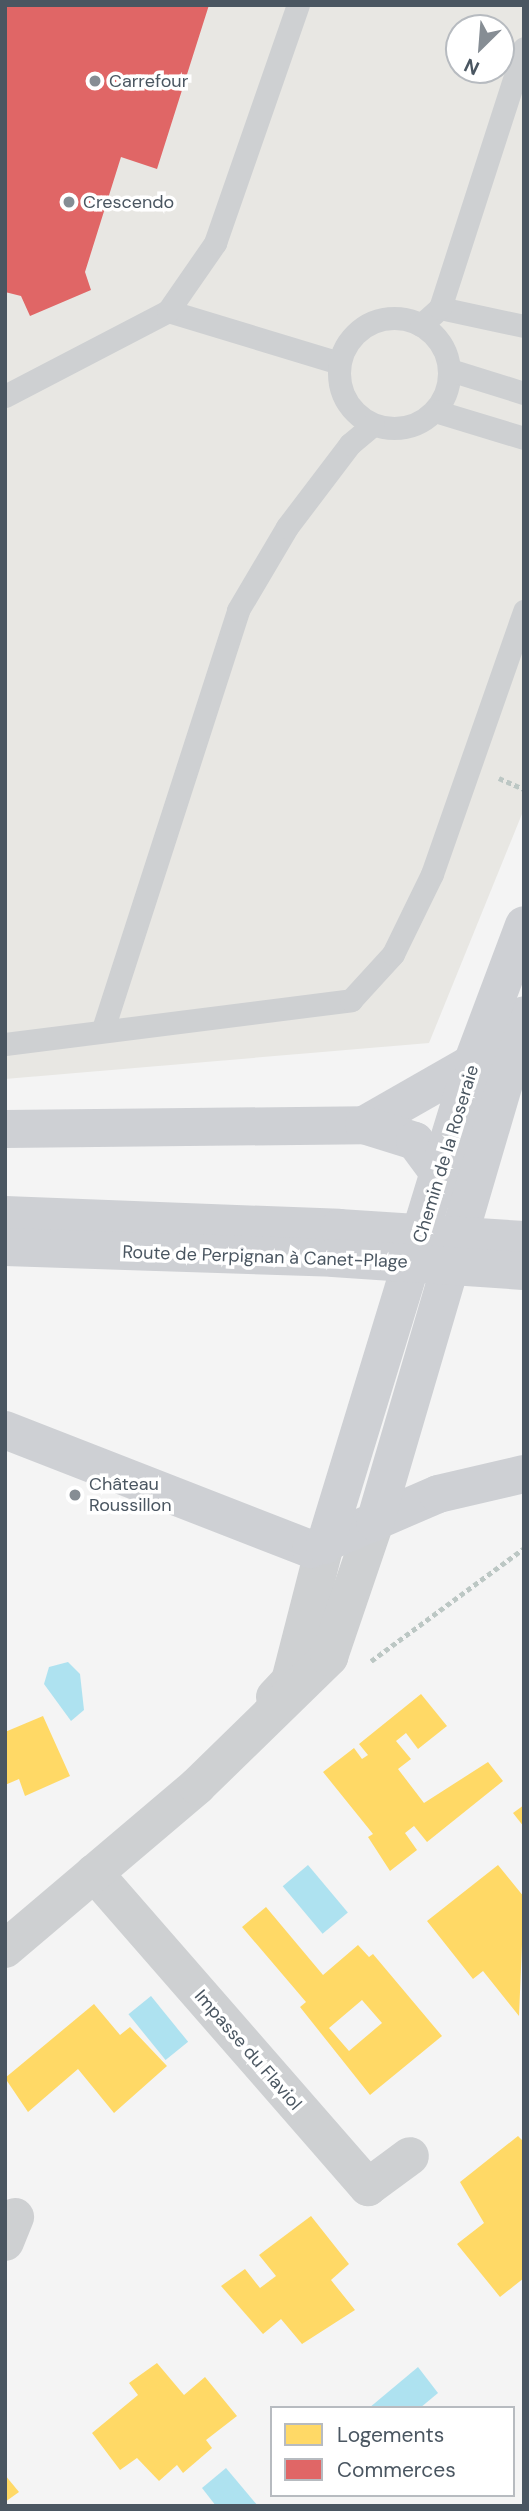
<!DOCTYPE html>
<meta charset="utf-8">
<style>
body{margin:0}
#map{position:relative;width:529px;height:2511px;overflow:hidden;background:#f4f4f4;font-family:"DM Sans",sans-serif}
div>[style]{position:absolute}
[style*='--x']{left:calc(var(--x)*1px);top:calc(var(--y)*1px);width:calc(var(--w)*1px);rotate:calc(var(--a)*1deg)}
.commercial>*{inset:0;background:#e8e7e3}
.water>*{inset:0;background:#aee2f0;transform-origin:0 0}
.homes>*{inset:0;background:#ffd966}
.shops>*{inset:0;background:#e06666}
.path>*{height:4.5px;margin-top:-2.25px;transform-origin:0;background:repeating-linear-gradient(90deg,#bcc7c4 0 5px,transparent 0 8.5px)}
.lane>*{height:23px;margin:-11.5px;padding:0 11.5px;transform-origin:11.5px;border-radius:11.5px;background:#ced0d2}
.lane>.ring{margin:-11.5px;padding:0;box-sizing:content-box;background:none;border:23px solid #ced0d2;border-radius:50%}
.street>*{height:38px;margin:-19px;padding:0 19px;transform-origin:19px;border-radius:19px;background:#ced0d2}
.secondary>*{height:38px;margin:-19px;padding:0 19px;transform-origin:19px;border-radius:19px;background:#ced0d4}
.secondary-bridge>*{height:38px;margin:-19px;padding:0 19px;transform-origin:19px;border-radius:19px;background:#ced0d4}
.dots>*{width:19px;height:19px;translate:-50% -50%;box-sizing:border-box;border:4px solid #fff;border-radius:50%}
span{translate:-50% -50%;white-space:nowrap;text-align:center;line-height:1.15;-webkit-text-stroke:7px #fff;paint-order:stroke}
.poi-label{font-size:18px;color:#4a5661}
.left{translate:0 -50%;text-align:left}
.street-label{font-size:18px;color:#4a5661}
.frame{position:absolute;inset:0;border:7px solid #4a5661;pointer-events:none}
.legend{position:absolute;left:270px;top:2406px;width:245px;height:91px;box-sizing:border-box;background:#fff;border:2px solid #b7bbc0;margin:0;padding:9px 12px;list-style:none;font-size:21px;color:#4a5661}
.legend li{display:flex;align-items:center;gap:14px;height:35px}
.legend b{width:35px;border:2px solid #b7bbc0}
.north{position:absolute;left:445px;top:14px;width:70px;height:70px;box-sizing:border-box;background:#fff;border:2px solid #b7bbc0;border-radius:50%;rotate:205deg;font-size:19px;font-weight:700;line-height:28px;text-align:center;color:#4a5661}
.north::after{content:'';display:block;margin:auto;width:24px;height:32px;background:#868d94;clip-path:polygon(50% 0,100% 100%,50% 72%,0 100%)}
</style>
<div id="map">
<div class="commercial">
<div style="clip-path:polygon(evenodd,5px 5px,524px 5px,524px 809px,429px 1043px,5px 1079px,5px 5px,459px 28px,501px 28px,501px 70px,459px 70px,459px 28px)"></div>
</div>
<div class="water">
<div style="clip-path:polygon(68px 1662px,80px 1674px,84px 1710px,71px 1721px,44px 1684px,49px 1667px)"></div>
<div style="left:308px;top:1865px;width:62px;height:33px;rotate:50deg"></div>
<div style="left:151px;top:1996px;width:59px;height:29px;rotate:51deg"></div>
<div style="clip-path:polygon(418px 2367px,438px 2393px,420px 2408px,369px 2408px)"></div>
<div style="clip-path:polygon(226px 2468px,258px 2506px,216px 2506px,202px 2488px)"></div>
</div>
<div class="homes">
<div style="clip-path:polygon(421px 1694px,447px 1726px,418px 1749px,406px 1733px,396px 1741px,411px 1759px,398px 1769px,424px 1803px,488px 1762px,503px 1781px,427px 1842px,414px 1826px,405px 1833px,417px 1850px,390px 1871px,368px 1837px,373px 1834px,323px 1772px,354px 1748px,362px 1759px,368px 1755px,359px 1744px)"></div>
<div style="clip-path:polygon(43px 1716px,70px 1776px,25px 1796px,19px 1779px,5px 1785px,5px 1732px)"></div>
<div style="clip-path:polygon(524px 1805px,524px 1827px,513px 1813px)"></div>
<div style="clip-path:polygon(498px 1865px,524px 1897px,519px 2016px,483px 1971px,473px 1979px,427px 1921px)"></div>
<div style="clip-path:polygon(evenodd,266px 1907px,323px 1975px,358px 1945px,369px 1957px,373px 1954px,442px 2036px,370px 2095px,300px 2007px,306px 2002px,242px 1927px,266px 1907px,362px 2000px,382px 2023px,349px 2051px,329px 2028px,362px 2000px)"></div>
<div style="clip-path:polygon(94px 2004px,120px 2035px,130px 2027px,167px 2066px,114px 2113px,78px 2069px,28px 2112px,5px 2078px)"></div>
<div style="clip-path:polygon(518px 2136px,524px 2142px,524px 2278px,500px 2297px,457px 2244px,484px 2223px,460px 2182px)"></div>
<div style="clip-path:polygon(311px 2216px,349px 2264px,331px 2280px,355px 2310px,302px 2344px,281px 2319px,263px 2334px,221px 2286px,245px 2269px,260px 2288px,276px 2276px,259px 2255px)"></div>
<div style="clip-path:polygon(157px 2363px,184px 2395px,205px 2377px,237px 2416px,206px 2440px,212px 2448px,183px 2473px,177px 2465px,159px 2481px,137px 2458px,120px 2470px,92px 2433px,138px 2395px,129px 2383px)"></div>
<div style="clip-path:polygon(5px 2475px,19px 2492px,5px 2502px)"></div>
</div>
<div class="shops">
<div style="clip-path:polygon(5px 5px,209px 5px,157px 169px,121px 157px,85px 272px,91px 290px,30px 316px,21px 296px,5px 292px)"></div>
</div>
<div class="path">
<div style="--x:499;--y:778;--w:27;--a:24"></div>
<div style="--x:371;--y:1661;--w:190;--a:-36.4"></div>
</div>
<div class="lane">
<div style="--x:440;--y:308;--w:86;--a:12.1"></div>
<div style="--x:168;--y:311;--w:179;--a:16.9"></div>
<div class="ring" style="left:339px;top:318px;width:87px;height:87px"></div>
<div style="--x:421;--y:325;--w:25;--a:-42"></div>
<div style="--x:440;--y:308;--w:273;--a:-72.1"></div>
<div style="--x:450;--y:370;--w:77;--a:17.3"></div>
<div style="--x:5;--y:396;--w:184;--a:-27.5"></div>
<div style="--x:168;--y:311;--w:83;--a:-55.3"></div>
<div style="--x:215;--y:243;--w:252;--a:-70.8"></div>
<div style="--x:435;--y:411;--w:93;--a:16.9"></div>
<div style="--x:103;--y:1029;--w:440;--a:-72.1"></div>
<div style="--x:238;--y:610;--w:96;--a:-59.4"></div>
<div style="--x:287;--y:527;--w:104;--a:-52.8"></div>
<div style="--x:350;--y:444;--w:30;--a:-40"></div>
<div style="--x:5;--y:1044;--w:349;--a:-7.2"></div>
<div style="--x:351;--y:1000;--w:62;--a:-47.6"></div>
<div style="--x:393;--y:954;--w:89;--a:-64"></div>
<div style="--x:432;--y:874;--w:279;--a:-70.7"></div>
</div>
<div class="street">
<div style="--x:275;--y:1697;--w:22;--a:-47"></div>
<div style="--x:290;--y:1681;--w:140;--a:-75.6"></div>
<div style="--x:94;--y:1873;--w:417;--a:48.9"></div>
<div style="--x:368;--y:2187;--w:52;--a:-36.4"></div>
<div style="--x:5;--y:1949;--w:252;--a:-40.3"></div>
<div style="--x:197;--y:1786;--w:185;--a:-44.3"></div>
<div style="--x:329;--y:1657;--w:143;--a:-71.2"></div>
<div style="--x:5;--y:2242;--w:27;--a:-68"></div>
</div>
<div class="secondary">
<div style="--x:364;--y:1125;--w:137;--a:-29.7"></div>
<div style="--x:5;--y:1129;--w:359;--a:-0.6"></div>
<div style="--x:364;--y:1125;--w:53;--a:17.4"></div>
<div style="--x:415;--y:1141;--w:59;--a:53.3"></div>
<div style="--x:5;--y:1215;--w:334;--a:2.2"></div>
<div style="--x:5;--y:1247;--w:328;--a:1.9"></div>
<div style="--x:5;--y:1430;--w:328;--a:21.3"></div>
<div style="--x:311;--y:1549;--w:138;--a:-23.4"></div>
<div style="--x:438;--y:1494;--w:88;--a:-13.1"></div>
<div style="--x:375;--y:1522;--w:528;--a:-73.62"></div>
<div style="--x:325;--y:1545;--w:506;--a:-73"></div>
<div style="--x:473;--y:1061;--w:145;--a:-69.4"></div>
</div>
<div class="secondary-bridge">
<div style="--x:339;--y:1228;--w:185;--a:3.7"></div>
<div style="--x:333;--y:1258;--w:191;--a:3.9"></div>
</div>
<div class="dots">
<div style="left:95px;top:81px;background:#868d94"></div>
<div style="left:69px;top:202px;background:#868d94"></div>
<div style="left:75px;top:1495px;background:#868d94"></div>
</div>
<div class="poi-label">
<span class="left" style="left:109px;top:81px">Carrefour</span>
<span class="left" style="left:83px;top:202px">Crescendo</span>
<span class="left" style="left:89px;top:1495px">Château<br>Roussillon</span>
</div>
<div class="street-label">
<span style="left:446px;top:1154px;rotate:-73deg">Chemin de la Roseraie</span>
<span style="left:265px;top:1257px;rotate:2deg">Route de Perpignan à Canet-Plage</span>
<span style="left:248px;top:2050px;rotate:49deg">Impasse du Flaviol</span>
</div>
<div class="frame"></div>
<ul class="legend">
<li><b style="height:19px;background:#ffd966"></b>Logements</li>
<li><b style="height:19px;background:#e06666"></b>Commerces</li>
</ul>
<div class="north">N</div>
</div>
